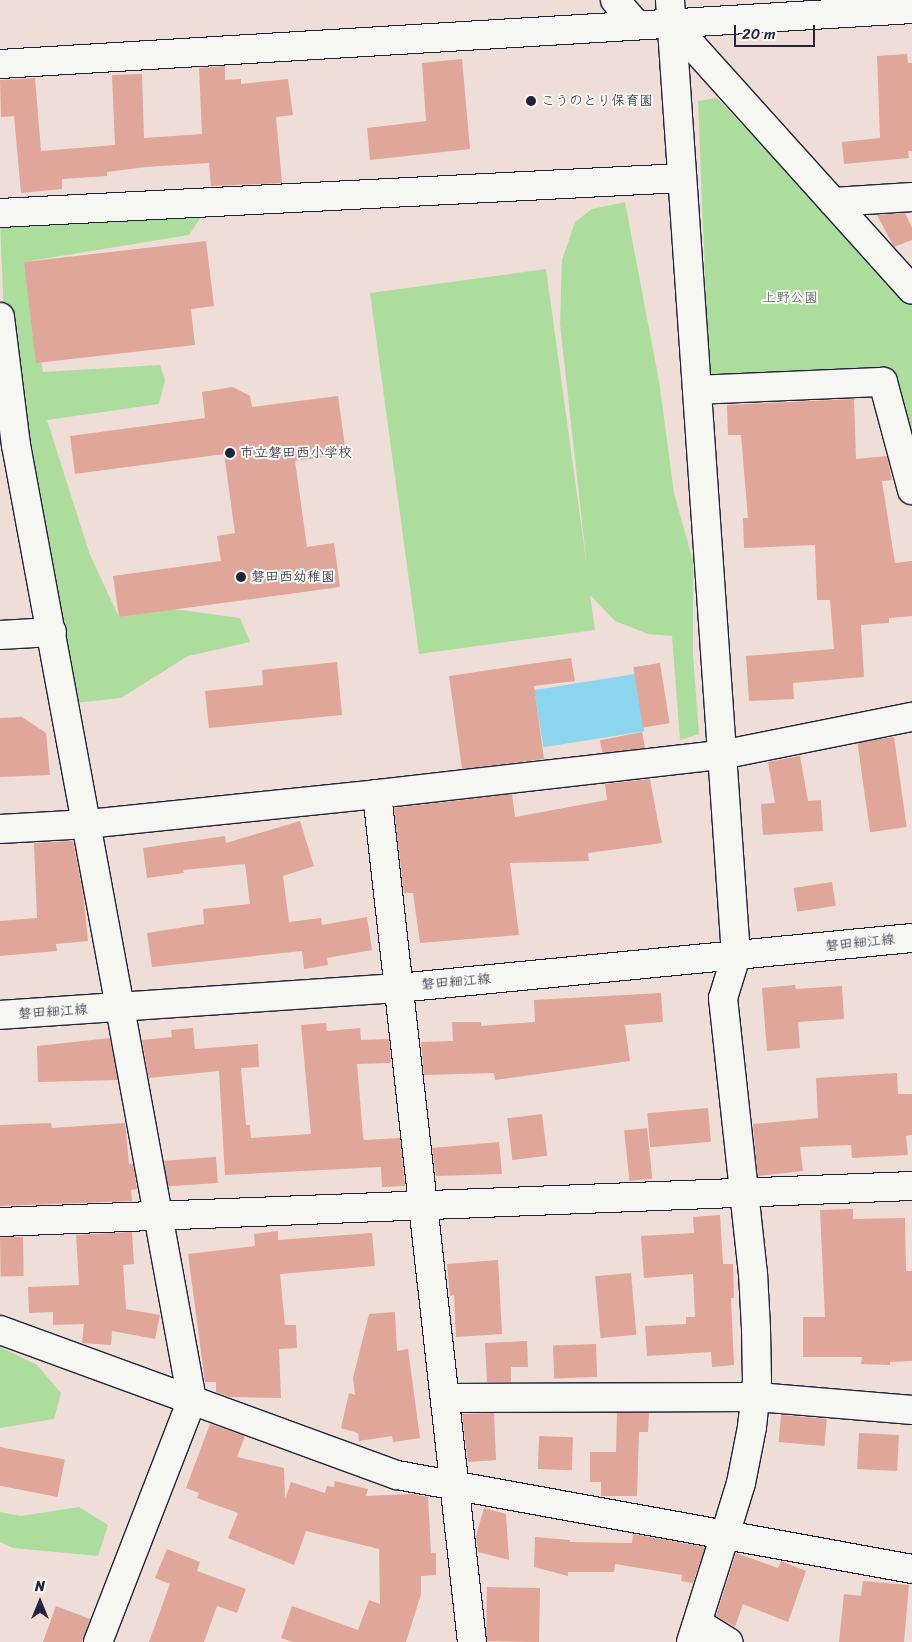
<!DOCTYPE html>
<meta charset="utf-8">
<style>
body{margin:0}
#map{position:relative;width:912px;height:1642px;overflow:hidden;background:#efded7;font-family:Sriracha,"Klee One",sans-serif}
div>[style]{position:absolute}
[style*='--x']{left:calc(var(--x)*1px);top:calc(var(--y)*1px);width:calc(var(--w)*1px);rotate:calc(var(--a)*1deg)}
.green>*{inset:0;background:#acdd9d}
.water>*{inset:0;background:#8dd5ef;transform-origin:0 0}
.building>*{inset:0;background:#dfa699;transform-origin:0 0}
.roads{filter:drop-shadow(1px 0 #22223b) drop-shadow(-1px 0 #22223b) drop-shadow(0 1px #22223b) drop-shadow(0 -1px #22223b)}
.street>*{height:28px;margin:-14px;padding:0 14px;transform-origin:14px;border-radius:14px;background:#f6f6f2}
.secondary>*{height:28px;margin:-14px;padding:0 14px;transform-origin:14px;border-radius:14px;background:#f6f6f2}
.dots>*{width:14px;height:14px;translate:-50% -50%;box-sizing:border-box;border:2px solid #f6f6f2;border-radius:50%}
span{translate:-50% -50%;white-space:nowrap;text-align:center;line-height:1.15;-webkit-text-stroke:4px #f6f6f2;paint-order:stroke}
.poi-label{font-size:14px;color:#22223b}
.left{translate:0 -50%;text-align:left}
.park-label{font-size:14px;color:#4b5a58}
.street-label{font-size:14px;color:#22223b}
.north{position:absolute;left:15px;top:1577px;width:50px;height:50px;-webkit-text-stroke:4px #f6f6f2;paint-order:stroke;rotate:0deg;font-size:14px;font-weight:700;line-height:20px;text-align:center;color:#22223b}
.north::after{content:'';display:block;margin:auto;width:18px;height:22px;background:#22223b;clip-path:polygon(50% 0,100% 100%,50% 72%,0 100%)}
.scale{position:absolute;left:734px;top:25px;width:81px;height:22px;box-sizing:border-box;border:2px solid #22223b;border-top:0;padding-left:6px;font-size:15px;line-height:18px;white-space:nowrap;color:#22223b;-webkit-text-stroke:4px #f6f6f2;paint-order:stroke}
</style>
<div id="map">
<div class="green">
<div style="clip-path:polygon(717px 98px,912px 304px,912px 464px,891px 389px,729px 384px,709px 374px,698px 101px)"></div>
<div style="clip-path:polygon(211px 202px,189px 235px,24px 262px,43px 372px,160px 365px,165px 380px,159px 404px,47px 420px,90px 555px,119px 617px,174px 609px,240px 618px,250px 642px,188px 656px,121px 698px,65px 704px,6px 366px,0 221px)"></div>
<div style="clip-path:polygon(625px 202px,659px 381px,674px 493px,693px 561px,693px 655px,699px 734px,680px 740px,672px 636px,648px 634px,615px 621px,590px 595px,595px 630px,419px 654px,370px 293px,546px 269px,587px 567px,560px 324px,562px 260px,575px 222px,592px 209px)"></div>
<div style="clip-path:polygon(0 1347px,37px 1365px,61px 1393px,54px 1419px,0 1428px)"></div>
<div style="clip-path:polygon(79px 1507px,108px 1525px,98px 1556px,13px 1548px,0 1542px,0 1512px,21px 1516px)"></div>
</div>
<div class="water">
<div style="left:635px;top:674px;width:58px;height:102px;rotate:81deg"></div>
</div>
<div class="building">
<div style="clip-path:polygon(907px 54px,908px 63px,912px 63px,912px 151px,908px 151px,909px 158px,844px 164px,842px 142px,880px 138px,877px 56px)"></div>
<div style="clip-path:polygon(462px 59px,470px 149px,370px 160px,367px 128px,426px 121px,422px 63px)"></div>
<div style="clip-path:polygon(225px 66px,225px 80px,241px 79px,241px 84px,288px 79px,293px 115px,276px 117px,282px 183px,211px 186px,209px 163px,146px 167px,107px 172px,107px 176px,62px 179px,62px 189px,21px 193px,14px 116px,1px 117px,0 80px,35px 78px,41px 151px,115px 145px,112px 75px,142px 74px,144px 138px,202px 134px,199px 68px)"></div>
<div style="clip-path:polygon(905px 213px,912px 228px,912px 240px,894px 247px,877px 215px)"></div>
<div style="clip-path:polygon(206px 241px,214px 306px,191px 309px,195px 345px,36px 363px,24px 262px)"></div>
<div style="clip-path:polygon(233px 387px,250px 396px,252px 407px,338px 396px,346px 454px,295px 461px,307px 547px,334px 543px,340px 587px,119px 617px,113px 576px,221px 561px,217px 536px,235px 533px,224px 454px,75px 474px,70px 436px,205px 418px,202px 392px)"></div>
<div style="clip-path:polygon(854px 399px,856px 459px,887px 456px,892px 480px,882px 481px,895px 563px,912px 561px,912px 616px,889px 618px,889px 623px,861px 625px,864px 677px,793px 683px,794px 699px,749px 701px,746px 656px,834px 649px,830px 600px,817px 600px,815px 545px,744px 548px,743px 518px,748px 518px,741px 435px,728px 435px,727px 405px)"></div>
<div style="clip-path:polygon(571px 658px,575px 681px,534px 686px,544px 759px,462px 769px,449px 676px)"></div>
<div style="clip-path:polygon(337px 662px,342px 715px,209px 728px,205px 691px,263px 685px,262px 670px)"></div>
<div style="left:660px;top:663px;width:61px;height:27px;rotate:81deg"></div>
<div style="clip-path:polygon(22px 717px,46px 733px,50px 775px,0 777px,0 718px)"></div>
<div style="left:642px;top:732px;width:16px;height:43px;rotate:79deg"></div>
<div style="left:894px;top:737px;width:91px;height:37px;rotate:82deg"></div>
<div style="clip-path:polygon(800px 756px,808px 801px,821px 800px,823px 831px,763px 835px,761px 804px,775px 803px,768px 762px)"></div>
<div style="clip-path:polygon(650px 779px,662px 843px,588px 853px,589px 861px,510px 863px,519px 935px,420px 943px,413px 893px,404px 893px,394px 808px,512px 794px,515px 817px,607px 800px,605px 784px)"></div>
<div style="clip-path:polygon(300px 821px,314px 866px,283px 876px,289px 922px,321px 918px,322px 925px,367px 917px,372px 950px,327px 958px,328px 965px,304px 969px,302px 951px,152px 967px,147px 933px,204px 924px,203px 909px,250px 904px,245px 864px,183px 870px,184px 873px,147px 878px,143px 848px,225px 836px,226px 843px)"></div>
<div style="clip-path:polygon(73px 841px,83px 893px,88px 941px,56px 944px,57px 951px,0 956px,0 921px,37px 918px,34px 843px)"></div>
<div style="left:832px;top:882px;width:24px;height:39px;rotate:81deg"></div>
<div style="clip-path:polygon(795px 985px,796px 989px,842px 986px,844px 1019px,798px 1022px,800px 1048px,767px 1051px,762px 988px)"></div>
<div style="clip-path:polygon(661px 993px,663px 1022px,625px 1025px,630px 1061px,495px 1080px,494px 1073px,424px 1075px,421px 1042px,453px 1041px,452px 1022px,481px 1022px,481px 1026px,535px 1022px,534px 1000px)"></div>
<div style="clip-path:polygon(326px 1023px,327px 1031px,360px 1028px,361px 1040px,389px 1039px,391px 1063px,357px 1064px,363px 1136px,364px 1140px,400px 1138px,405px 1186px,382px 1187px,381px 1167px,225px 1175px,219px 1071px,149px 1078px,142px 1040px,172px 1037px,171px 1030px,193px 1028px,195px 1049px,258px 1044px,259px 1067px,241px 1068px,246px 1125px,250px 1125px,251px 1138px,311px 1134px,301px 1025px)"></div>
<div style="clip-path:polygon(110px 1038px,118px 1080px,38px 1082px,37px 1046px)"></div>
<div style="clip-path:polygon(897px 1073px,898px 1094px,912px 1094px,912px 1135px,906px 1136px,908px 1155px,852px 1158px,851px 1145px,800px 1147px,803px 1171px,758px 1176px,753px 1124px,818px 1118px,816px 1078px)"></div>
<div style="left:708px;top:1108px;width:34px;height:61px;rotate:85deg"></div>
<div style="left:542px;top:1114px;width:42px;height:35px;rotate:83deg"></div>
<div style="clip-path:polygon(51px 1123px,52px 1128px,125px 1123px,129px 1164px,133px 1164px,137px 1189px,131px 1190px,132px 1201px,0 1206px,0 1125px)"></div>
<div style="left:647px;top:1128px;width:51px;height:23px;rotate:84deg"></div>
<div style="clip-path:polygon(499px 1142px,502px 1174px,436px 1176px,432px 1148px)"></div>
<div style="left:216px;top:1157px;width:26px;height:52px;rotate:86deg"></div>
<div style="clip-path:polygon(853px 1209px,853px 1219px,905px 1218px,906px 1271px,912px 1271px,912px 1361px,890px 1362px,890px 1365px,861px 1364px,862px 1357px,803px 1357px,803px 1317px,825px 1317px,820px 1210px)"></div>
<div style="clip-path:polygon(720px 1215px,723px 1264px,733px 1264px,734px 1298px,731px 1298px,734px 1365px,712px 1367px,711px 1352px,647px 1356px,645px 1326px,686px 1324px,686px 1317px,695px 1317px,693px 1274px,644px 1278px,641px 1236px,694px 1233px,693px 1217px)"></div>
<div style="clip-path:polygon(278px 1231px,278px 1240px,372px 1233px,375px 1266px,280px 1274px,285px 1325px,296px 1325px,297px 1348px,279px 1349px,281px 1398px,230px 1397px,216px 1392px,216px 1382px,205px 1382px,188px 1254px,255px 1246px,254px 1234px)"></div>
<div style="clip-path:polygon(132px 1232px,134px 1264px,123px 1265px,126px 1309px,160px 1315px,155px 1339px,112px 1331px,111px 1345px,82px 1343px,84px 1324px,53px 1325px,53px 1312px,29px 1313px,28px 1287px,79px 1285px,76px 1235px)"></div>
<div style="left:23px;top:1237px;width:39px;height:23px;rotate:89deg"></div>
<div style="clip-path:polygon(498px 1260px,502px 1334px,456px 1337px,454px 1295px,450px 1296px,447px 1264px)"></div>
<div style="left:631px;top:1273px;width:62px;height:36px;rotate:85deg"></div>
<div style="clip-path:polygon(395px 1312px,397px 1351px,408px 1349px,420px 1438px,393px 1442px,392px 1436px,359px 1441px,358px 1433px,341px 1428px,349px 1393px,355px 1395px,353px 1378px,369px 1314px)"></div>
<div style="clip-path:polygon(527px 1341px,528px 1367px,511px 1367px,511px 1382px,487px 1382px,485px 1343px)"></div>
<div style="left:596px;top:1344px;width:33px;height:43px;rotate:88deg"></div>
<div style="clip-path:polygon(494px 1413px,496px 1460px,468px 1462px,462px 1414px)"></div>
<div style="clip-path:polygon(617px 1413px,649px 1413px,648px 1432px,639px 1432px,637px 1496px,601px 1496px,601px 1482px,590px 1482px,590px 1452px,616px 1452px)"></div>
<div style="left:781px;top:1415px;width:46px;height:27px;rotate:5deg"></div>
<div style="clip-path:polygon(210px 1424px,245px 1436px,237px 1457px,284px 1468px,285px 1499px,291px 1482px,325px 1493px,327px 1486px,334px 1487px,335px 1481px,368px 1489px,366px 1496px,413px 1494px,428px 1497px,431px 1553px,436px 1553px,436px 1575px,421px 1576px,421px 1594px,406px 1642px,293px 1642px,281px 1638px,292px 1606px,358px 1630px,369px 1600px,380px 1604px,379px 1549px,306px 1531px,294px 1565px,228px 1538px,238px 1513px,197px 1498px,199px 1493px,186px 1488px)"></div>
<div style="left:859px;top:1433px;width:40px;height:36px;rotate:3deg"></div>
<div style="left:539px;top:1436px;width:34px;height:33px;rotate:2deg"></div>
<div style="left:0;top:1447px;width:66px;height:38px;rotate:11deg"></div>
<div style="clip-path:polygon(484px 1508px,506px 1514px,509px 1560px,478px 1552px,476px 1536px)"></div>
<div style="clip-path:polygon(633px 1534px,705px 1547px,693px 1583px,681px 1581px,682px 1575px,615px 1564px,614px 1572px,568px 1572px,568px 1576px,534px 1567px,535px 1537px,570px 1540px,570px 1542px,632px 1543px)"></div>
<div style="clip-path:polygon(167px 1549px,200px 1562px,197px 1571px,246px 1589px,237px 1613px,217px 1606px,204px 1642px,149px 1642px,170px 1584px,155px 1578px)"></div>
<div style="clip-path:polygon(736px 1553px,778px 1568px,781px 1561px,806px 1571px,788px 1622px,743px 1604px,735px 1627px,716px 1616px)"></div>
<div style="clip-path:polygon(863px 1581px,909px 1585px,904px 1642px,839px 1642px,844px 1594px,861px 1596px)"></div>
<div style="left:540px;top:1588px;width:54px;height:53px;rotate:91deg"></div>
<div style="clip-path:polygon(56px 1606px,90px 1619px,82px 1642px,43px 1642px)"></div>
</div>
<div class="roads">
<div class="street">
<div style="--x:615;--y:0;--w:33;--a:49"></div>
<div style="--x:671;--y:22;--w:360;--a:48"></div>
<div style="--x:833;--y:202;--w:79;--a:-3.6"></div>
<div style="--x:0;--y:213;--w:682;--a:-2.94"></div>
<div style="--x:0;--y:317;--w:129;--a:82.9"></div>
<div style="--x:16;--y:445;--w:572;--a:79.52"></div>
<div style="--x:697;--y:390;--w:186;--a:-2.5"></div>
<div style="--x:883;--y:382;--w:112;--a:75"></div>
<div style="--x:0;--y:635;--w:52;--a:-3.3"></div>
<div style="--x:377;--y:794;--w:853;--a:83.61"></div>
<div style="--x:0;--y:829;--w:88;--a:-3.3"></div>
<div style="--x:88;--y:824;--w:291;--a:-5.9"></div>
<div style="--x:377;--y:794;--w:346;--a:-6.5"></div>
<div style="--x:721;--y:755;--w:195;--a:-11.3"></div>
<div style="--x:0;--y:1222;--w:913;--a:-2.26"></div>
<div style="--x:0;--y:1330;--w:423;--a:20.1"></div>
<div style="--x:397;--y:1475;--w:524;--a:10.34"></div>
<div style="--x:446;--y:1398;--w:311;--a:-0.2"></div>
<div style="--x:757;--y:1397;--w:156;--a:4.8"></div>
<div style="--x:698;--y:1623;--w:36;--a:32"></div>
<div style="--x:691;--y:1642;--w:112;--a:-72.4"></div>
</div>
<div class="secondary">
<div style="--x:670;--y:0;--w:958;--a:86.05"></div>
<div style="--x:736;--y:956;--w:44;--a:107.2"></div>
<div style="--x:723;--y:998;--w:277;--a:83.8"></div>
<div style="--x:753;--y:1273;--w:56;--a:86.9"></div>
<div style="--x:756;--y:1329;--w:51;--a:88.9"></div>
<div style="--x:757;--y:1380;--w:47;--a:96.1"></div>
<div style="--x:752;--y:1427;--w:57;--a:101.1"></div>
<div style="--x:741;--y:1483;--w:54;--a:107.1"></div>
<div style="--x:0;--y:64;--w:914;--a:-3.45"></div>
<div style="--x:0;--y:1015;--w:399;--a:-3.9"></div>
<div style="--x:398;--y:988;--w:516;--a:-5.56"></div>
<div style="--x:98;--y:1642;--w:260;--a:-68.8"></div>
<div style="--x:192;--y:1400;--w:400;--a:-100.4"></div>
</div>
</div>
<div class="dots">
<div style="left:531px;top:101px;background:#22223b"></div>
<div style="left:230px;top:453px;background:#22223b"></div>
<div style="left:241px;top:577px;background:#22223b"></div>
</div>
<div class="poi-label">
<span class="left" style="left:541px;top:101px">こうのとり保育園</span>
<span class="left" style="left:240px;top:453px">市立磐田西小学校</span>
<span class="left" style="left:251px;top:577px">磐田西幼稚園</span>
</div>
<div class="park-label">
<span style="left:790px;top:298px">上野公園</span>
</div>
<div class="street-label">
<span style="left:860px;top:943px;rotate:-6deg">磐田細江線</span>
<span style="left:456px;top:982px;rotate:-5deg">磐田細江線</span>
<span style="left:53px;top:1012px;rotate:-4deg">磐田細江線</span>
</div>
<div class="north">N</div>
<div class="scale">20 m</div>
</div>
